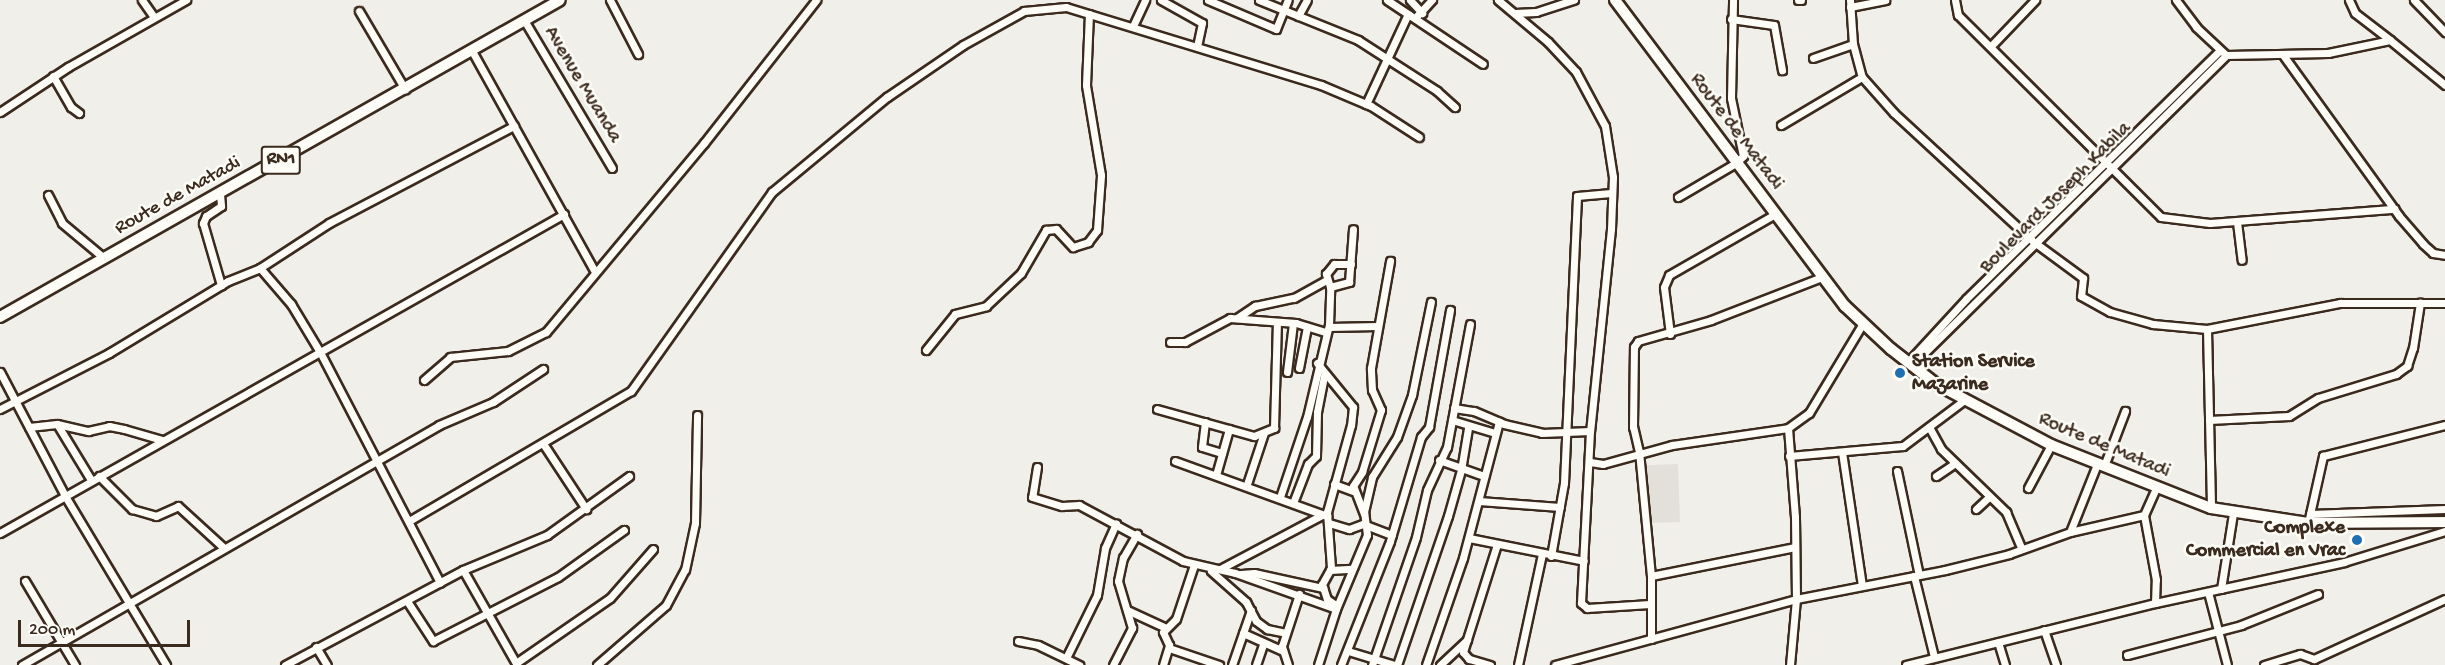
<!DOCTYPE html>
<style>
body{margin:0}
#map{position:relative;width:2445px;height:665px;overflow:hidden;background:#f1efea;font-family:"Gochi Hand",sans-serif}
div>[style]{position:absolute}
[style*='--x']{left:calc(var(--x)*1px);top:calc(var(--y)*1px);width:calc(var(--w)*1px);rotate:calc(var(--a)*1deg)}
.built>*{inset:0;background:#e3e0da;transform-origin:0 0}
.roads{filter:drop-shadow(2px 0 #3b2a1e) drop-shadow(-2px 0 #3b2a1e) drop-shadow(0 2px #3b2a1e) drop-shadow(0 -2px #3b2a1e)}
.minor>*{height:7px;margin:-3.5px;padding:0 3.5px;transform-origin:3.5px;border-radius:3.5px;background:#fdfcf7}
.highway>*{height:10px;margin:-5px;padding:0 5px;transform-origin:5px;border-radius:5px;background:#fdfcf7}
.dots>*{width:16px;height:16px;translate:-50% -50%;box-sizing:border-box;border:3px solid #fdfcf7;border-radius:50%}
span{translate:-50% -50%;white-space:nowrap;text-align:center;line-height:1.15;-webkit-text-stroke:5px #fdfcf7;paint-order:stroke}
.shield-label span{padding:2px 4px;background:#fdfcf7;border:2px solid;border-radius:4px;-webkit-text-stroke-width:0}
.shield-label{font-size:18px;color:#3b2a1e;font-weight:700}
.street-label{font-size:20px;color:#3b2a1e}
.poi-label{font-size:20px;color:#3b2a1e;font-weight:700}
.left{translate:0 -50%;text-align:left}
.right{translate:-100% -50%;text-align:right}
.scale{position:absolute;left:18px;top:620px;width:172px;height:27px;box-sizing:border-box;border:3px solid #3b2a1e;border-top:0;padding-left:8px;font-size:18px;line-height:21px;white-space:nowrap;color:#3b2a1e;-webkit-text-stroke:4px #fdfcf7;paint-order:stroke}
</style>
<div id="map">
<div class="built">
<div style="left:1678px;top:464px;width:58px;height:33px;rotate:88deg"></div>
</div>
<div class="roads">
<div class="minor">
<div style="--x:142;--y:0;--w:21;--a:55"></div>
<div style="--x:610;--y:0;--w:61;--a:62.6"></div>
<div style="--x:1161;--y:0;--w:47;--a:29.3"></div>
<div style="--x:1202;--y:23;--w:24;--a:102"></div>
<div style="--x:1208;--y:0;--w:74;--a:23.1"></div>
<div style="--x:1276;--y:29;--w:31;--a:-68"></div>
<div style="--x:1259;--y:0;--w:107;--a:22"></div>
<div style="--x:1358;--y:40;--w:94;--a:32.8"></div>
<div style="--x:1437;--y:91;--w:24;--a:42"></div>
<div style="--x:1387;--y:0;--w:115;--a:33.7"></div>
<div style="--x:1410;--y:0;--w:18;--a:47"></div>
<div style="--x:1498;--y:0;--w:65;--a:40"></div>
<div style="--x:1548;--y:42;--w:41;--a:47"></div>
<div style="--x:1576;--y:72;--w:61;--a:61.8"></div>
<div style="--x:1605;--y:126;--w:52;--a:81.1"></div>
<div style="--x:1613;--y:177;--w:52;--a:92.2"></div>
<div style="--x:1611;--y:229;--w:203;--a:95.9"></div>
<div style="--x:1590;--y:431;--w:172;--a:93"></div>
<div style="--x:1581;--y:603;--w:8;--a:40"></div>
<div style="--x:1587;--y:608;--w:63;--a:-3.6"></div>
<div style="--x:1798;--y:0;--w:3;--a:0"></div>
<div style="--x:1850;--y:0;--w:44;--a:86.1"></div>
<div style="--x:1853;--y:44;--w:34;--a:75"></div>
<div style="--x:1862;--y:77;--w:48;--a:48.4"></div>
<div style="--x:1894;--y:113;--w:190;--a:42.7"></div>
<div style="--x:2034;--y:242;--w:61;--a:36.3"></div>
<div style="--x:2083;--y:278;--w:18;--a:96"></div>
<div style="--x:2081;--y:296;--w:33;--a:29"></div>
<div style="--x:2110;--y:312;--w:45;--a:15.6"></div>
<div style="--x:2153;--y:324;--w:54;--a:5.3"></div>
<div style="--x:2207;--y:329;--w:136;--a:-11.1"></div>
<div style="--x:2340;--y:303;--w:105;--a:0"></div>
<div style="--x:1955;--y:0;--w:15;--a:79"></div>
<div style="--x:1958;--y:15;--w:286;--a:44.9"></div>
<div style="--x:2161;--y:217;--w:49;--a:7"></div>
<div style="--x:2210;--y:223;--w:185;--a:-4.4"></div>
<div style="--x:2176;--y:0;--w:34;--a:53"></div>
<div style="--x:2196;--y:27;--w:41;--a:43"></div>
<div style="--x:2226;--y:55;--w:102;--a:-1.1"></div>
<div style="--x:2328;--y:53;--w:63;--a:-11.8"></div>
<div style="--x:2390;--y:40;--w:71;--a:39.3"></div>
<div style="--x:2349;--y:0;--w:14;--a:65"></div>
<div style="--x:2355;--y:13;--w:44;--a:37.6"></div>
<div style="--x:2414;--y:0;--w:45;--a:45.9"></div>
<div style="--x:1850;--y:7;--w:36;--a:-11"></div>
<div style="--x:359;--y:11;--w:91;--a:59.5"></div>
<div style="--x:1515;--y:13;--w:21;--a:-3"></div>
<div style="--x:1536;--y:12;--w:40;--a:-18"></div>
<div style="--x:1298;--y:16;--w:18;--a:-61"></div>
<div style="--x:1415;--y:18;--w:25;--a:-47"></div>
<div style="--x:1731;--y:19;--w:43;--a:7.9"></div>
<div style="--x:1774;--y:25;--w:46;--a:79.9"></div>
<div style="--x:524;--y:20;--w:172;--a:59.3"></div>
<div style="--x:1133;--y:26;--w:29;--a:-65"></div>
<div style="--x:1991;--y:46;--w:64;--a:-46.3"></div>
<div style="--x:472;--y:51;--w:251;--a:60.9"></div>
<div style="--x:2283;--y:55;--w:198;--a:54.2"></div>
<div style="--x:2399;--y:216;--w:37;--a:49"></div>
<div style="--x:2423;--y:244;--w:13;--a:42"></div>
<div style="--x:2433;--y:253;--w:12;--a:9"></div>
<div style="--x:1813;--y:58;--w:42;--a:-19.3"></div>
<div style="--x:53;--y:76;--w:36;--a:60"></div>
<div style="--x:71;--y:107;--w:10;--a:37"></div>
<div style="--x:1366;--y:104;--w:99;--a:-65"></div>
<div style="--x:0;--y:112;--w:82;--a:-33.5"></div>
<div style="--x:68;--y:67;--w:136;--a:-29.6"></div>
<div style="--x:1781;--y:125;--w:94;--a:-30.7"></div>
<div style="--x:220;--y:194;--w:12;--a:85"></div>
<div style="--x:221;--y:206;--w:18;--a:146"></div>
<div style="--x:206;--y:216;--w:8;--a:113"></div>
<div style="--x:203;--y:223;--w:65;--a:73.8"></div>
<div style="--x:48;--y:195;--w:31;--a:63"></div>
<div style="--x:62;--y:223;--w:55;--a:39.8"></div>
<div style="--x:1678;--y:197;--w:67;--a:-30.4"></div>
<div style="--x:1736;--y:163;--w:10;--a:-45"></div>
<div style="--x:1743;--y:156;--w:59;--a:-101.7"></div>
<div style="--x:1731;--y:98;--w:98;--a:-88.8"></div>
<div style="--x:2237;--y:222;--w:38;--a:83"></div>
<div style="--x:260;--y:268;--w:48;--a:49.3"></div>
<div style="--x:291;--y:304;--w:56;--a:58.9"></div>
<div style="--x:320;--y:352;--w:260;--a:62.5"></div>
<div style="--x:1330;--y:287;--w:20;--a:-15"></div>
<div style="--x:1349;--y:282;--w:53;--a:-85.7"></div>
<div style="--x:1237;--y:318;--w:22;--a:-34"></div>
<div style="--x:1255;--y:306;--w:40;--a:-12"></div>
<div style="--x:1294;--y:298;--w:37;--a:-29"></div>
<div style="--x:1329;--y:327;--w:49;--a:-1.2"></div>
<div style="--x:2207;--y:329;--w:179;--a:88.7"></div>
<div style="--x:1670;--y:334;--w:47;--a:-97.3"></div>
<div style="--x:1664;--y:287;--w:13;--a:-67"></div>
<div style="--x:1669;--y:275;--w:122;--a:-29.9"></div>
<div style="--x:1170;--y:342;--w:15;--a:0"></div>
<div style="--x:1185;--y:342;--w:51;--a:-28.1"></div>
<div style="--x:1230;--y:318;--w:66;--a:4.3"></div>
<div style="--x:1296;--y:323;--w:31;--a:17"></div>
<div style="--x:926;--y:350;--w:46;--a:-51.1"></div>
<div style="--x:955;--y:314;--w:32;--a:-14"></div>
<div style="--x:986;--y:306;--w:48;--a:-43.3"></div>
<div style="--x:1021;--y:273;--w:50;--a:-59.8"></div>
<div style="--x:1046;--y:230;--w:10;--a:-6"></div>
<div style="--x:1056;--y:229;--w:25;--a:47"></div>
<div style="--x:1073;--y:247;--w:16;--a:-18"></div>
<div style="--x:1088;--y:242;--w:15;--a:-53"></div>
<div style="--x:1097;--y:230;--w:55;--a:-85.8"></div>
<div style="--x:1101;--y:175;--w:91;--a:-99.5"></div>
<div style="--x:1086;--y:85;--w:71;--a:-87.6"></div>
<div style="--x:1317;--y:363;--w:57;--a:50.7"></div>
<div style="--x:1353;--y:407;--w:18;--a:96"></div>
<div style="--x:1351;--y:425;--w:90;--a:105.4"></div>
<div style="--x:1327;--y:512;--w:56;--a:85.9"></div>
<div style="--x:1331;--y:568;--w:18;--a:119"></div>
<div style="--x:1322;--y:584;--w:16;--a:72"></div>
<div style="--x:1327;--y:599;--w:12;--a:35"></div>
<div style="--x:1907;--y:363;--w:87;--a:-47.3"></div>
<div style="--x:1966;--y:299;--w:354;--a:-44.4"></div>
<div style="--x:1911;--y:366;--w:443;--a:-44.6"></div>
<div style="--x:1299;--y:368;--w:42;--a:-79"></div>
<div style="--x:0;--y:372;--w:140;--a:62.3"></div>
<div style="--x:65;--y:496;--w:197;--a:59.1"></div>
<div style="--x:1287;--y:372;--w:49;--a:-83"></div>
<div style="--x:424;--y:380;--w:35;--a:-41"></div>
<div style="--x:450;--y:357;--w:58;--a:-5.9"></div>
<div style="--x:508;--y:351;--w:42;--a:-26.6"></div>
<div style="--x:546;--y:332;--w:246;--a:-50.1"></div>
<div style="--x:704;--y:143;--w:182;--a:-51.9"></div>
<div style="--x:1454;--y:408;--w:20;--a:9"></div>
<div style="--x:1474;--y:411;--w:33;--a:23"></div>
<div style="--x:1504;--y:424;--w:39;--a:13"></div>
<div style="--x:1542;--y:433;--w:48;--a:-2.4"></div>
<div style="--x:0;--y:409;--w:123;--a:-27.2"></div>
<div style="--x:109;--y:353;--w:139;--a:-31.2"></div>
<div style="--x:228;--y:281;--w:35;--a:-22"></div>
<div style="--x:260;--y:268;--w:82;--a:-33.1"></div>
<div style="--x:329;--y:223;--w:209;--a:-27.7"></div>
<div style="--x:1157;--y:409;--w:101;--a:15.6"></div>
<div style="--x:1254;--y:436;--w:22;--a:-22"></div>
<div style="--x:1274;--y:428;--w:106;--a:-88.4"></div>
<div style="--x:1452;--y:420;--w:45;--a:16.8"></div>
<div style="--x:2209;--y:420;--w:80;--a:-2.9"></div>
<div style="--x:2289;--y:416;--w:34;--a:-32"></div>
<div style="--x:2318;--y:398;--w:82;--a:-17.1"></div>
<div style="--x:2396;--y:374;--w:14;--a:-36"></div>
<div style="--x:2407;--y:366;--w:19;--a:-72"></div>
<div style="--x:2413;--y:348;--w:46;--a:-81.2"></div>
<div style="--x:1205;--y:422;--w:25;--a:97"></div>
<div style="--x:1202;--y:447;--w:21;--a:17"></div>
<div style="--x:57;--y:424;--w:32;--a:13"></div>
<div style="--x:88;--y:431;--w:22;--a:-13"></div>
<div style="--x:109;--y:426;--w:15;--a:11"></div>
<div style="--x:124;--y:429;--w:40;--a:16"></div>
<div style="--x:29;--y:427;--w:28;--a:-6"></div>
<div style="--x:57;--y:424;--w:66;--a:58.7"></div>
<div style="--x:1929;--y:427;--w:25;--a:61"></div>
<div style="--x:1941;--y:449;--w:91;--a:44.1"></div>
<div style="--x:2006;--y:512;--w:39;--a:67"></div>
<div style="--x:544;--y:445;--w:77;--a:56.7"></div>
<div style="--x:1842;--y:452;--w:135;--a:81.5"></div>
<div style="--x:1789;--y:456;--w:114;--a:-5"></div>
<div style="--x:1903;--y:446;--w:75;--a:-36.9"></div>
<div style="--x:1439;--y:460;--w:48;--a:19.6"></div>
<div style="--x:1175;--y:461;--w:162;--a:19.9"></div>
<div style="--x:1590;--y:462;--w:13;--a:9"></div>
<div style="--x:1603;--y:464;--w:72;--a:-15.4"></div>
<div style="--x:1672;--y:445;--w:117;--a:-8.3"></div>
<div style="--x:2104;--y:466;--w:59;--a:-69.1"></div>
<div style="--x:1037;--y:467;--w:30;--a:99"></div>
<div style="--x:1032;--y:497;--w:31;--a:17"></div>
<div style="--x:1062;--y:506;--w:17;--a:-3"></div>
<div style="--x:1079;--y:505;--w:118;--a:28.3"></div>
<div style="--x:1183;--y:561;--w:53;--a:13"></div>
<div style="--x:1235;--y:573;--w:107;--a:19.6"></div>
<div style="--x:1897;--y:471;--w:106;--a:78.1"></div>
<div style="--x:1216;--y:475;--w:48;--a:-74.2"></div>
<div style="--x:99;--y:476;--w:47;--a:45"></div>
<div style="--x:132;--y:509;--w:25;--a:16"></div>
<div style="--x:156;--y:516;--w:24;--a:-24"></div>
<div style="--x:178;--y:506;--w:62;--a:42.4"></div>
<div style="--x:1936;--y:476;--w:23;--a:-34"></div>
<div style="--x:1247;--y:484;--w:54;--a:-71.6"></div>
<div style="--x:1334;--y:484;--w:20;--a:20"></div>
<div style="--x:2028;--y:488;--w:49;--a:-61.9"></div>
<div style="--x:1280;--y:497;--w:84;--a:-71.4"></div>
<div style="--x:1307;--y:417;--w:95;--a:-76.6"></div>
<div style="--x:1329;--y:325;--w:38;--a:-88"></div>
<div style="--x:1330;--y:287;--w:14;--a:-107"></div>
<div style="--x:1326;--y:274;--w:13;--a:-51"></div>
<div style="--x:1334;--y:264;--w:17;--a:0"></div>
<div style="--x:1479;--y:501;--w:81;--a:4.2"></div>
<div style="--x:1293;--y:503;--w:42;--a:-69"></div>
<div style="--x:1308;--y:464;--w:11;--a:-45"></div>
<div style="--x:1316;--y:456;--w:44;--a:-88.7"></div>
<div style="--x:1317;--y:412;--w:38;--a:-79"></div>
<div style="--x:1976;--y:509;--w:18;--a:-43"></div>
<div style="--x:1364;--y:514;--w:30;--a:-111"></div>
<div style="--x:1353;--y:486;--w:17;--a:-57"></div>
<div style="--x:1362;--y:472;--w:65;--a:-73"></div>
<div style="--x:1381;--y:410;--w:22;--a:-114"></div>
<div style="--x:1372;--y:390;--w:22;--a:-93"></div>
<div style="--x:1371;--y:368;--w:109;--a:-79.9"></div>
<div style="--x:2310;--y:514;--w:135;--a:-2.1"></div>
<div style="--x:409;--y:521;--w:257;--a:-30.4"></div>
<div style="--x:631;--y:391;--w:244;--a:-54.7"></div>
<div style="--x:772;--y:192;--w:149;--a:-39.6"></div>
<div style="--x:887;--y:97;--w:92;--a:-34.4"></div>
<div style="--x:963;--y:45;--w:70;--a:-29.1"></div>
<div style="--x:1024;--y:11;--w:42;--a:-5.4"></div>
<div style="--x:1066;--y:7;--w:267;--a:17"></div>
<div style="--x:1321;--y:85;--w:54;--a:22.8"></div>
<div style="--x:1371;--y:106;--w:57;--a:32.9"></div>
<div style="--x:1329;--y:523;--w:21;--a:17"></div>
<div style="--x:1349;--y:529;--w:15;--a:-20"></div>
<div style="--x:1363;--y:524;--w:31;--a:21"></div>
<div style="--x:2308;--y:523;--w:69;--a:-77.4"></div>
<div style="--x:2323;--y:456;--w:126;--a:-14.3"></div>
<div style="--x:2070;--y:532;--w:73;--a:-68.3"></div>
<div style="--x:0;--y:533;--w:648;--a:-29.49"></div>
<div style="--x:1469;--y:538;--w:117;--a:11.3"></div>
<div style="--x:1551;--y:556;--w:74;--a:-79.9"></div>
<div style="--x:1564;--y:483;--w:287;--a:-87.4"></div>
<div style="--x:1577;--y:196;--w:34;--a:-5"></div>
<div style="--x:1220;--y:569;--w:115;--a:-27.9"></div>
<div style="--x:463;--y:570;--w:109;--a:60.4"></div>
<div style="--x:1330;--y:570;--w:22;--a:-3"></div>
<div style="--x:1211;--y:571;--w:47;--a:41.5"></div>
<div style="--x:1246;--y:602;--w:21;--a:62"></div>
<div style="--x:1256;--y:621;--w:14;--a:36"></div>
<div style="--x:1267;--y:629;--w:19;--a:12"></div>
<div style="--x:1241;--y:574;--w:13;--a:-4"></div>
<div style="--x:1254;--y:573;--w:71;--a:12.3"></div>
<div style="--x:1651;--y:576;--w:147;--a:-11.4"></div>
<div style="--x:1914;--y:576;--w:83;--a:76.1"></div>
<div style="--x:25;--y:581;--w:98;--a:59.2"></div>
<div style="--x:2221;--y:589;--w:77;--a:-81"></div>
<div style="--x:2208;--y:592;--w:75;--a:75.4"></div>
<div style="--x:407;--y:601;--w:48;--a:57"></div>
<div style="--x:433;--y:641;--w:140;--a:-27.1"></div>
<div style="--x:558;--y:577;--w:81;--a:-35.5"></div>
<div style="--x:2155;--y:603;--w:23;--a:-88"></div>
<div style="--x:2156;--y:580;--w:66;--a:-100.5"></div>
<div style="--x:2144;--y:515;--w:30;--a:-66"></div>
<div style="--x:1127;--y:610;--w:43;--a:24.8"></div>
<div style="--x:2044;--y:630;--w:37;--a:71"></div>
<div style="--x:1243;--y:633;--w:44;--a:24.2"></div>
<div style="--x:1651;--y:639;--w:63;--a:-90"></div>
<div style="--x:1651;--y:576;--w:125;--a:-95.5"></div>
<div style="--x:1639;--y:452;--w:26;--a:-103"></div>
<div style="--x:1633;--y:427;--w:80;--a:-89.3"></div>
<div style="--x:1634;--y:347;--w:7;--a:-56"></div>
<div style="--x:1638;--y:341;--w:76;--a:-16"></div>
<div style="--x:1711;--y:320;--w:119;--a:-21.2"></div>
<div style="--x:1018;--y:641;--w:20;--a:11"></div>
<div style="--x:1038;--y:645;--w:46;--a:26"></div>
<div style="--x:1998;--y:642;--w:24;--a:73"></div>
<div style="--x:316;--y:647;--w:21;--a:59"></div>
<div style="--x:1169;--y:648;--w:53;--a:18.8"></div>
<div style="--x:1348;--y:651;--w:48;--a:16.9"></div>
<div style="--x:2127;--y:655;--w:118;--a:-14.7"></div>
<div style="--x:2241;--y:625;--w:83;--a:-21.9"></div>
<div style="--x:1066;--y:658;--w:70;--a:-63.8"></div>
<div style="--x:1097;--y:595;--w:48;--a:-80.3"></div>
<div style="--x:1105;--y:548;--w:27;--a:-66"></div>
<div style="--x:516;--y:663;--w:114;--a:-34.7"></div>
<div style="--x:610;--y:598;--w:65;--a:-48.7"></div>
<div style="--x:22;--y:665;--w:481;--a:-29.9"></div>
<div style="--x:439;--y:425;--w:59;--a:-23.1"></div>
<div style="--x:493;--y:402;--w:60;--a:-33.4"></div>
<div style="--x:285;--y:665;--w:202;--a:-28.1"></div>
<div style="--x:463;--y:570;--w:91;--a:-22.6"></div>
<div style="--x:547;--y:535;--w:101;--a:-35.7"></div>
<div style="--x:597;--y:665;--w:91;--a:-41"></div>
<div style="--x:666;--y:605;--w:40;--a:-62"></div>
<div style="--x:685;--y:570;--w:48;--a:-78"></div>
<div style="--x:695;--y:523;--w:108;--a:-88.9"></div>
<div style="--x:1113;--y:665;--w:42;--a:-62.8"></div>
<div style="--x:1132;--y:628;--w:49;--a:-106.6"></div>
<div style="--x:1118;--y:581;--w:24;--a:-78"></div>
<div style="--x:1123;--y:558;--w:28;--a:-60"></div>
<div style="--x:1163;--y:665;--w:21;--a:-73"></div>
<div style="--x:1169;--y:645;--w:14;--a:-115"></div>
<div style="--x:1163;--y:632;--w:18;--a:-45"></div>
<div style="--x:1176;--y:619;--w:57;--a:-71.6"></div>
<div style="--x:1232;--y:665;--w:58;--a:-70.9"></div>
<div style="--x:1256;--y:665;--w:21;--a:-71"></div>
<div style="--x:1288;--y:665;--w:20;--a:-108"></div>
<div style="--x:1282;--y:646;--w:55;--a:-71.9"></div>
<div style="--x:1318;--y:665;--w:59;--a:-72.2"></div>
<div style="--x:1336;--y:609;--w:80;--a:-67.3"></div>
<div style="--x:1367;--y:535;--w:23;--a:-97"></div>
<div style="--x:1364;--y:512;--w:36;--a:-77"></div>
<div style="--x:1372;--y:477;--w:47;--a:-58"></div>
<div style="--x:1397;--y:437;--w:45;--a:-70.3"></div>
<div style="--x:1412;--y:395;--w:95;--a:-78.5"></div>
<div style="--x:1341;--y:665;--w:133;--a:-68.4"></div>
<div style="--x:1390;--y:541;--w:109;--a:-73.4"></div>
<div style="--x:1421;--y:437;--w:13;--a:-51"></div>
<div style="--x:1429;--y:427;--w:119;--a:-79.8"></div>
<div style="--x:1372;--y:665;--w:135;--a:-71"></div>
<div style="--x:1416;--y:537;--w:48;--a:-76.8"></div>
<div style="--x:1427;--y:490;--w:47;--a:-65.1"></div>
<div style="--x:1447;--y:447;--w:125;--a:-79.4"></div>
<div style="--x:1397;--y:665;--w:157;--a:-71.1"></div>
<div style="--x:1448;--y:516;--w:48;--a:-74.2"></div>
<div style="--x:1461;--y:470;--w:43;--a:-80.5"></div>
<div style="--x:1426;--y:665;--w:113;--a:-70.9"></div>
<div style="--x:1463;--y:558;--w:141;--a:-75.2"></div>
<div style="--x:1440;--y:665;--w:37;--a:-43"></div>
<div style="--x:1490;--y:665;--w:22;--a:-164"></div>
<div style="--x:1469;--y:659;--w:9;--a:-131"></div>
<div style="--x:1463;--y:652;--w:113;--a:-72.5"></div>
<div style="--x:1518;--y:665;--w:114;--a:-77.8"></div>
<div style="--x:1555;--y:665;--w:250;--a:-15.3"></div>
<div style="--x:1796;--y:599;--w:152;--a:-11"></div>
<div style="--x:1945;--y:570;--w:66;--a:-14"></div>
<div style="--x:2009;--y:554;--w:65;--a:-19.8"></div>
<div style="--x:2070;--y:532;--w:76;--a:-12.9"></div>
<div style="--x:1790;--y:665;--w:66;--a:-84.8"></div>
<div style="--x:1796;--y:599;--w:82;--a:-90.7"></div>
<div style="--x:1795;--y:517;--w:89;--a:-94.5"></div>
<div style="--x:1788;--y:428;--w:26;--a:-36"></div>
<div style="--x:1809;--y:413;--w:105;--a:-59"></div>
<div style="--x:1906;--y:665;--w:257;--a:-14"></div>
<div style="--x:2155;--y:603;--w:193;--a:-12.2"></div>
<div style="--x:2344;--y:562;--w:106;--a:-17.1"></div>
<div style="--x:2264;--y:665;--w:38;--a:-17"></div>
<div style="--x:2300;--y:654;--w:15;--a:20"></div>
<div style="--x:2314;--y:659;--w:144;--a:-24.6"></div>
</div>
<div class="highway">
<div style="--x:1615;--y:0;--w:383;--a:53.1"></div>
<div style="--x:1845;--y:306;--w:63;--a:43.1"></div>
<div style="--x:1891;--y:349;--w:57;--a:37.9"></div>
<div style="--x:1936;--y:384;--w:130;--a:27.9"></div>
<div style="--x:2051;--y:445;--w:172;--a:21.5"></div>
<div style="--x:2211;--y:508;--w:98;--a:8.8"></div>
<div style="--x:2308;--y:523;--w:137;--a:-0.4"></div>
<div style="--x:0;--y:317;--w:643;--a:-29.51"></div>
</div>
</div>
<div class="dots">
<div style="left:1900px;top:373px;background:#1f6fb2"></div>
<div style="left:2357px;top:540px;background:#1f6fb2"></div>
</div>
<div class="shield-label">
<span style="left:281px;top:160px">RN1</span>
</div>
<div class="street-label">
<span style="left:582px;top:85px;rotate:59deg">Avenue Muanda</span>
<span style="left:1736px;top:132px;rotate:53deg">Route de Matadi</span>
<span style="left:178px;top:196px;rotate:-29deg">Route de Matadi</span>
<span style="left:2056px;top:198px;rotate:-45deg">Boulevard Joseph Kabila</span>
<span style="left:2104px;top:446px;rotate:23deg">Route de Matadi</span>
</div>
<div class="poi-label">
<span class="left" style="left:1912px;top:374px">Station Service<br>Mazarine</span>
<span class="right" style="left:2345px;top:540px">Complexe<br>Commercial en Vrac</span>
</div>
<div class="scale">200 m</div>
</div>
